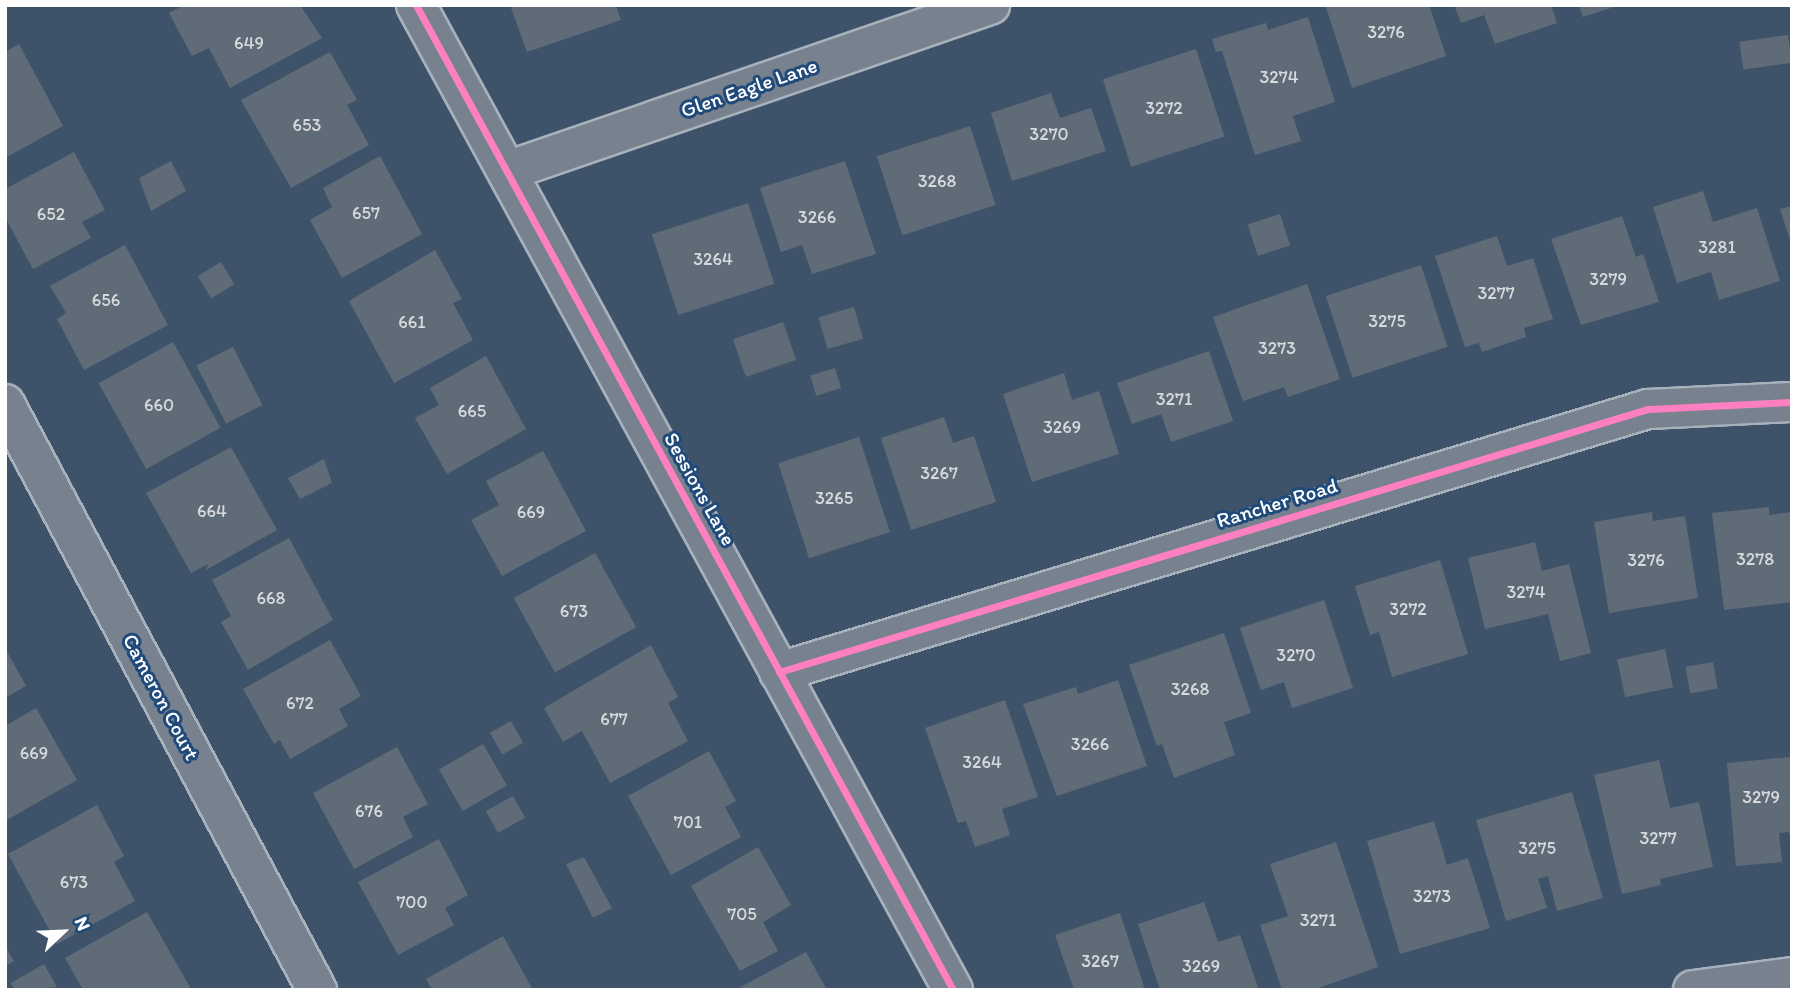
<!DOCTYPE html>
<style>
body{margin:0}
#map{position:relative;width:1797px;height:995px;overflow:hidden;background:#3e536a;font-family:Itim,sans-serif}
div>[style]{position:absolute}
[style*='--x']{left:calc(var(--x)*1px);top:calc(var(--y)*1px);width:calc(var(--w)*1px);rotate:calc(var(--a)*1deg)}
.building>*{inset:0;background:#5f6c78;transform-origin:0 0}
.roads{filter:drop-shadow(2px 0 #a8b2bc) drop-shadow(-2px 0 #a8b2bc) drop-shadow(0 2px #a8b2bc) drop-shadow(0 -2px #a8b2bc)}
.minor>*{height:38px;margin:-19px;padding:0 19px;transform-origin:19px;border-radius:19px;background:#77828e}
.cycleway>*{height:7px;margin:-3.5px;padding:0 3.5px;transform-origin:3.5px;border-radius:3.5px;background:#ff80c0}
span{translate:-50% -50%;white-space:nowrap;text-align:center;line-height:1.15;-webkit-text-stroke:6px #1f4a7a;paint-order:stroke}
.number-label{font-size:18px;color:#d7dadd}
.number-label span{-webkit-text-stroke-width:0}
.street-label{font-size:21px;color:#fff}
.frame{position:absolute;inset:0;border:7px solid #fff;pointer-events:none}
.north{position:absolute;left:28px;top:897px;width:70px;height:70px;-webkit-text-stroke:5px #1f4a7a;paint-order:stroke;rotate:67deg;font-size:19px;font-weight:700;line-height:28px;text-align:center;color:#fff}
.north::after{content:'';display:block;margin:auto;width:24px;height:32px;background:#fff;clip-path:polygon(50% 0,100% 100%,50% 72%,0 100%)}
</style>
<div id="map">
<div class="building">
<div style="clip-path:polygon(184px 5px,300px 5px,322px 38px,230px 88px,209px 48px,192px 56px,169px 13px)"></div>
<div style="clip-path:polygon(510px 5px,616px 5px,621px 20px,527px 52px)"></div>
<div style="clip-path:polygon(1332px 5px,1429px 5px,1446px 56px,1352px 88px,1326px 7px)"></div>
<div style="clip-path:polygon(1454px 5px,1551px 5px,1557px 23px,1495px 44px,1484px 15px,1461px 23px)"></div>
<div style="clip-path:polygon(1579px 5px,1617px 5px,1617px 6px,1583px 17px)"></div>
<div style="clip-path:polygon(1308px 17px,1335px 102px,1293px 116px,1301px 141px,1255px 155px,1222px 51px,1216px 52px,1212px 39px,1266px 23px,1268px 30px)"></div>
<div style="left:1788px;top:35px;width:28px;height:49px;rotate:82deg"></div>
<div style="clip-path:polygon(19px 44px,63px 126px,5px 158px,5px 52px)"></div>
<div style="left:1196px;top:49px;width:92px;height:98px;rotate:72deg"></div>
<div style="clip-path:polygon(330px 52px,357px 100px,347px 105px,369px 145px,291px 188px,241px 100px)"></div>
<div style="clip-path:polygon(1051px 93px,1060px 118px,1091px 108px,1106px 151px,1012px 181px,991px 113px)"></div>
<div style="left:970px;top:126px;width:83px;height:98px;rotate:72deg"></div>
<div style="clip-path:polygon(74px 152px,105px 210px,82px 222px,91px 238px,33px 269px,5px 217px,5px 189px)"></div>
<div style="clip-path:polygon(380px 156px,422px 234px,342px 278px,310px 220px,332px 207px,323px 188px)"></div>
<div style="clip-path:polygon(171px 161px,186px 191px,151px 211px,139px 178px)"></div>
<div style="clip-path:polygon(845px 161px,876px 254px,812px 274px,802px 245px,781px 252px,760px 188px)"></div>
<div style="clip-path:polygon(1703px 191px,1713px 222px,1757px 208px,1780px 281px,1719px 300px,1711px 272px,1677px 283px,1653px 207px)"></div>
<div style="left:748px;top:203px;width:85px;height:101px;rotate:72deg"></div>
<div style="clip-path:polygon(1792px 206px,1792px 243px,1791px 243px,1780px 209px)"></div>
<div style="left:1280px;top:214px;width:33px;height:34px;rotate:72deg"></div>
<div style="clip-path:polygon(1622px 216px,1636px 257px,1643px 254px,1659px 302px,1581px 325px,1551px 239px)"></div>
<div style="clip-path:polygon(1497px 236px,1507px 266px,1533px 258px,1553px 319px,1524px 328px,1526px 337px,1482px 352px,1479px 343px,1465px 347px,1435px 256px)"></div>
<div style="clip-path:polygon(125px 245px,168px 325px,84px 370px,57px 319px,66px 313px,50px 286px)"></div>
<div style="clip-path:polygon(435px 250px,462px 299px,453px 303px,473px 340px,394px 383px,349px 301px)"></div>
<div style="left:221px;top:262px;width:26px;height:27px;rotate:59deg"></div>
<div style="left:1421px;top:265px;width:86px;height:100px;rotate:72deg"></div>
<div style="clip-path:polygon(1307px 284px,1340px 379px,1288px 397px,1284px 387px,1243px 401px,1213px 317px)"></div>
<div style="left:854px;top:307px;width:33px;height:37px;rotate:74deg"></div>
<div style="left:783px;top:322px;width:40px;height:53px;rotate:71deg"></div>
<div style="left:173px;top:342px;width:98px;height:85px;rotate:61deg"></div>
<div style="left:233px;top:347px;width:65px;height:41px;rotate:63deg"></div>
<div style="clip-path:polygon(1209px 351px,1233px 421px,1171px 442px,1161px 414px,1132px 424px,1117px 383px)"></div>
<div style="clip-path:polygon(486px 356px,526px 429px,447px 474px,415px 418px,439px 405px,430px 388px)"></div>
<div style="left:835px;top:368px;width:21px;height:26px;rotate:73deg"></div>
<div style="clip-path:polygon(1064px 373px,1072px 400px,1099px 391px,1119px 454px,1032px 482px,1003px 394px)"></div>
<div style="clip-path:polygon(944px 417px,953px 443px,974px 436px,996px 502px,911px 530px,881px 438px)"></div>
<div style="left:859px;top:437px;width:100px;height:85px;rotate:72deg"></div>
<div style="clip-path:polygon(231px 447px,277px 530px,206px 570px,208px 564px,191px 573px,146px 493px)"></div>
<div style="clip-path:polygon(543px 451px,586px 531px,502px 576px,471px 520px,499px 505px,486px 481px)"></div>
<div style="clip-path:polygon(324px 459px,332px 483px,300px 499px,288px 478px)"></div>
<div style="clip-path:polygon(1769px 507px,1769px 515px,1792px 512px,1792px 602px,1724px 610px,1712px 513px)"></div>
<div style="clip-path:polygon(1652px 512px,1653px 521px,1685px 516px,1698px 598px,1609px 613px,1594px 522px)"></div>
<div style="clip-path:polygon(289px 538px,333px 620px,248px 670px,221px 622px,231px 616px,212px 580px)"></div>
<div style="clip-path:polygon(1535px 542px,1542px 571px,1569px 564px,1591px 653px,1560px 661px,1548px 614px,1485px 629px,1468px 558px)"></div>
<div style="left:595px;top:553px;width:85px;height:93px;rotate:61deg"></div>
<div style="clip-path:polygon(1440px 560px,1468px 654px,1392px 677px,1379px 632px,1370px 635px,1355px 586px)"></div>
<div style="clip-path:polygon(1324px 600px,1353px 688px,1292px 708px,1284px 682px,1261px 690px,1240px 628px)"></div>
<div style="clip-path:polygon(1224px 633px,1251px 713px,1224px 722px,1235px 755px,1174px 778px,1162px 744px,1157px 746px,1129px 665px)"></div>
<div style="clip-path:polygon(330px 640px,361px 696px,339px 709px,348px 726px,290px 759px,280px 740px,274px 744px,243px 689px)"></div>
<div style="clip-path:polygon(651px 645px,678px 697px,668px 703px,688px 741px,610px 783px,582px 731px,563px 742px,544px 708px)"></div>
<div style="clip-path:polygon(5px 648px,26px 686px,5px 698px)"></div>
<div style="left:1665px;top:649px;width:39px;height:49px;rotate:78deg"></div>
<div style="left:1713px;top:662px;width:27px;height:28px;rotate:80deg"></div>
<div style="clip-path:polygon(1118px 680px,1147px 766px,1057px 796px,1023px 704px,1076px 687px,1078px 694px)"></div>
<div style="clip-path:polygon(1005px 700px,1038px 797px,1002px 809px,1010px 835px,975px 847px,966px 821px,958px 823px,925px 728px)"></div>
<div style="clip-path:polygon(36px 708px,77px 780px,5px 821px,5px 726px)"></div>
<div style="left:511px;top:721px;width:25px;height:24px;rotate:61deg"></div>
<div style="left:483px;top:744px;width:48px;height:51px;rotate:60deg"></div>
<div style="clip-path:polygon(397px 747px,428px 804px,403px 817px,413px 837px,354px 869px,313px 793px)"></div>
<div style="clip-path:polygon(709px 751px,736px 801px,725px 807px,741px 837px,671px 875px,628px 796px)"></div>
<div style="clip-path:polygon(1792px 757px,1792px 844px,1789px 832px,1779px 833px,1782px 862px,1736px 866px,1727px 763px)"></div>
<div style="clip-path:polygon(1659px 760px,1670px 808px,1699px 802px,1713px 867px,1660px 879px,1661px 885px,1622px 894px,1594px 775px)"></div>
<div style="clip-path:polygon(1572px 792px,1603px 898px,1557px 911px,1548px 876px,1538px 879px,1547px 908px,1506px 921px,1476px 820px)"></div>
<div style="left:513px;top:796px;width:25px;height:31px;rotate:61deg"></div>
<div style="clip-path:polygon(97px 805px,124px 856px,114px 862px,135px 901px,57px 944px,8px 854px)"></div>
<div style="clip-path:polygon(1434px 821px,1447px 865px,1468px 858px,1490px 928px,1400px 954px,1367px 841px)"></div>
<div style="clip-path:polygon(439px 839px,468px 895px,445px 908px,454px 925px,398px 955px,358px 882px)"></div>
<div style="clip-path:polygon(1336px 842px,1378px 967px,1313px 990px,1282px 990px,1260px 925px,1288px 916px,1270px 864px)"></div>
<div style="clip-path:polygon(758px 847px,791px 905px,763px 922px,778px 951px,740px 971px,691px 886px)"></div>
<div style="clip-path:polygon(584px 857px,612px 908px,593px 918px,566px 864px)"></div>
<div style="clip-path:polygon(1204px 902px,1218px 942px,1240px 935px,1259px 990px,1160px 990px,1138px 924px)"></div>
<div style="clip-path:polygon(147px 912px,191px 989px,83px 990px,65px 958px)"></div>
<div style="clip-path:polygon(1120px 913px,1145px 990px,1074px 990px,1055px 935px)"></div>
<div style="clip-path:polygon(503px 936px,533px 990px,432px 990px,426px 979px)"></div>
<div style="clip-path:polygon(5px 946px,14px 961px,5px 966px)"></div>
<div style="clip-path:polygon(806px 952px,827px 990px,735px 990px)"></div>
<div style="clip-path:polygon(44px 964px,57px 987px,15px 990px,11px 983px)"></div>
</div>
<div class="roads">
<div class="minor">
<div style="--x:416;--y:5;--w:1122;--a:61.4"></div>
<div style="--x:507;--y:171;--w:511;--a:-18.97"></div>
<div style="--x:5;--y:404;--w:664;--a:61.97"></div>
<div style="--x:779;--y:672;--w:908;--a:-16.84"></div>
<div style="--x:1648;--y:409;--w:144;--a:-2.8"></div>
<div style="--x:1693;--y:990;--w:100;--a:-7.5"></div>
</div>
</div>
<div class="cycleway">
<div style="--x:416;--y:5;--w:1122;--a:61.4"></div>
<div style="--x:779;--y:672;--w:908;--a:-16.84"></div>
<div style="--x:1648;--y:409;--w:144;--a:-2.8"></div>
</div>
<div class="number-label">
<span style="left:1386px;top:32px">3276</span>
<span style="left:249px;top:43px">649</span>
<span style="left:1279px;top:77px">3274</span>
<span style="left:1164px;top:108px">3272</span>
<span style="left:307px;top:125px">653</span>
<span style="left:1049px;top:134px">3270</span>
<span style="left:937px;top:181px">3268</span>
<span style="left:366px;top:213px">657</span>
<span style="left:51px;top:214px">652</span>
<span style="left:817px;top:217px">3266</span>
<span style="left:1717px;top:247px">3281</span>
<span style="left:713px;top:259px">3264</span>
<span style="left:1608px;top:279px">3279</span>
<span style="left:1496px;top:293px">3277</span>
<span style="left:106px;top:300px">656</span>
<span style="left:1387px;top:321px">3275</span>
<span style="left:412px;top:322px">661</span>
<span style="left:1277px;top:348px">3273</span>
<span style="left:1174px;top:399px">3271</span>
<span style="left:159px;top:405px">660</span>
<span style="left:472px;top:411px">665</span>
<span style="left:1062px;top:427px">3269</span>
<span style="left:939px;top:473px">3267</span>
<span style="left:834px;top:498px">3265</span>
<span style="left:212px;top:511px">664</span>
<span style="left:531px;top:512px">669</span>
<span style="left:1755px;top:559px">3278</span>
<span style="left:1646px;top:560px">3276</span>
<span style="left:1526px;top:592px">3274</span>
<span style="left:271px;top:598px">668</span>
<span style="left:1408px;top:609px">3272</span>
<span style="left:574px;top:611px">673</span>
<span style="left:1296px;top:655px">3270</span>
<span style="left:1190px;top:689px">3268</span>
<span style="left:300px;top:703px">672</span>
<span style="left:614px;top:719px">677</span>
<span style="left:1090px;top:744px">3266</span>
<span style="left:34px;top:753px">669</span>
<span style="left:982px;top:762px">3264</span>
<span style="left:1761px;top:797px">3279</span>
<span style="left:369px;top:811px">676</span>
<span style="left:688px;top:822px">701</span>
<span style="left:1658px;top:838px">3277</span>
<span style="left:1537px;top:848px">3275</span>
<span style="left:74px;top:882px">673</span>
<span style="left:1432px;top:896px">3273</span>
<span style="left:412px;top:902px">700</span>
<span style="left:742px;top:914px">705</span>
<span style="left:1318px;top:920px">3271</span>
<span style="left:1100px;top:961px">3267</span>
<span style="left:1201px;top:966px">3269</span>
</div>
<div class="street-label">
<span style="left:749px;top:88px;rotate:-19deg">Glen Eagle Lane</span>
<span style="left:700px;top:489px;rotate:61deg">Sessions Lane</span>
<span style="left:1277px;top:503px;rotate:-17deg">Rancher Road</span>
<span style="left:161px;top:697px;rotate:62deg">Cameron Court</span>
</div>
<div class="frame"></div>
<div class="north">N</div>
</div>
